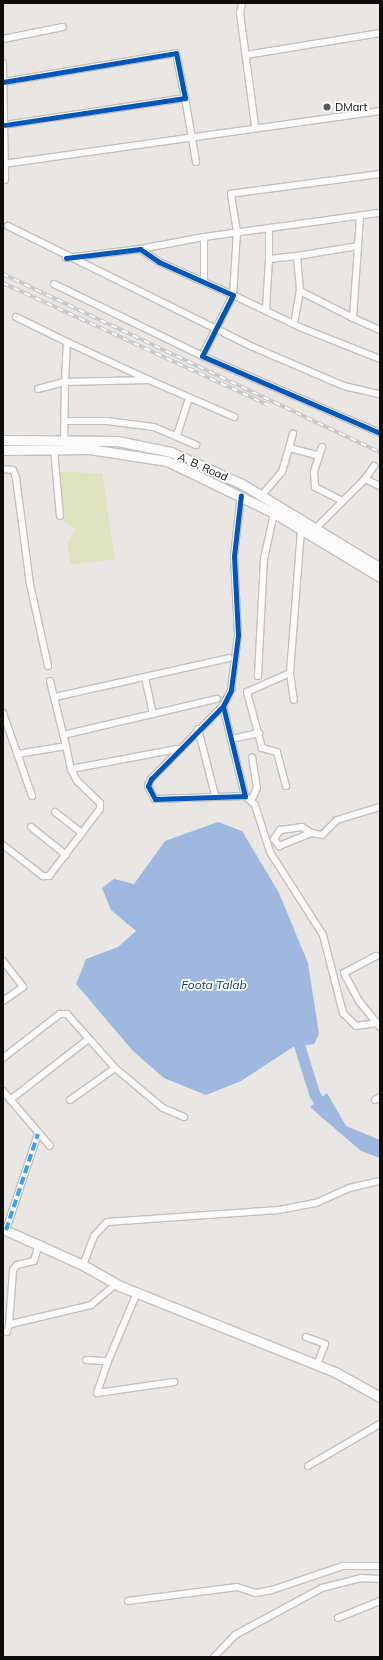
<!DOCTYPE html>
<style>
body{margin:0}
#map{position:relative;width:383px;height:1660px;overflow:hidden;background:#e9e6e4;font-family:Mulish,sans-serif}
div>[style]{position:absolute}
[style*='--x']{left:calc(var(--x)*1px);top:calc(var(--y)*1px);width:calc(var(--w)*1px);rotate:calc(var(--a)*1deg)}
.green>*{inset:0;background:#e0e3bf}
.water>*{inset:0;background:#9eb8df}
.river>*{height:11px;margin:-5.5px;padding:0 5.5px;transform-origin:5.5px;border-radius:5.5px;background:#9eb8df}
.roads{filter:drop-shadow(1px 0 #c3c1bf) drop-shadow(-1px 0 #c3c1bf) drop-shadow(0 1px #c3c1bf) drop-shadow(0 -1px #c3c1bf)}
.street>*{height:6px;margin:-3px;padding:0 3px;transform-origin:3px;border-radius:3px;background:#fcfbfb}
.secondary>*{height:9px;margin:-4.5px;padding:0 4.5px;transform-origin:4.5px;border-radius:4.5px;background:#fcfbfb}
.rail>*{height:3.5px;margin-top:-1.75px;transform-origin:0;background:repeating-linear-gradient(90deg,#fff 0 6px,#c7c7c6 0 12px);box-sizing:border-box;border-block:1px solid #c7c7c6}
.quiet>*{height:4px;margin-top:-2px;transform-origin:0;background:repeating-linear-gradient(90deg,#3da1e9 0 8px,transparent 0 12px)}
.cycleway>*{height:5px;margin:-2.5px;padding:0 2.5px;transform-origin:2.5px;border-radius:2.5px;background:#0057b8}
.dots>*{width:11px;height:11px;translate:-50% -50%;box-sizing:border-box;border:2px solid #fff;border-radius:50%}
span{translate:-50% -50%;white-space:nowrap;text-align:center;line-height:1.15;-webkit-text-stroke:3.5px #fff;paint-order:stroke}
.poi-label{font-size:11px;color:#0f0d0c}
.left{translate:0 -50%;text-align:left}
.street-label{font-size:11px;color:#0f0d0c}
.water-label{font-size:12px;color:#0a3b7d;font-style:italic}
.frame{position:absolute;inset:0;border:4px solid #0f0d0c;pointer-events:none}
</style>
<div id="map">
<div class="green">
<div style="clip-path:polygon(57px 472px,102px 473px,115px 559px,71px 565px,67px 544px,75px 530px,62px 520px)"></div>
</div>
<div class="water">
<div style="clip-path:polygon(218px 822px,242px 831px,279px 893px,308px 963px,319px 1034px,314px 1044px,293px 1047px,241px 1081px,206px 1095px,164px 1078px,133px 1051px,76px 984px,86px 959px,118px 947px,136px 931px,111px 910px,102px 888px,114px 879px,134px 884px,165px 841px)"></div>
<div style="clip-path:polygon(327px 1093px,346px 1126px,380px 1140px,380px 1158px,361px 1151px,310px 1107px)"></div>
</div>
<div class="river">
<div style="--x:299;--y:1045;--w:50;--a:72.6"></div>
<div style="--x:314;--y:1093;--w:23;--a:61"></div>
</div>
<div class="roads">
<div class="street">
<div style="--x:242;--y:3;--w:10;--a:101"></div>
<div style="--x:240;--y:13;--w:114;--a:82.4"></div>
<div style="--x:3;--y:39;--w:61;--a:-11.3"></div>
<div style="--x:246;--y:55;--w:136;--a:-9.3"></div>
<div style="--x:3;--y:63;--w:117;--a:89"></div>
<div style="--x:3;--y:82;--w:175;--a:-9.5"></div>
<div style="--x:176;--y:53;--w:46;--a:78.7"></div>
<div style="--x:185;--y:98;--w:182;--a:171.5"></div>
<div style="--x:185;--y:98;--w:65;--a:80.2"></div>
<div style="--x:3;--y:164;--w:381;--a:-8"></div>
<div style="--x:380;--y:174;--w:150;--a:172.4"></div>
<div style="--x:231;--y:194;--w:38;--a:81"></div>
<div style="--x:237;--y:232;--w:63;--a:93.6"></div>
<div style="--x:233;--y:295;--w:76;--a:25.6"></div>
<div style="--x:302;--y:328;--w:84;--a:21.7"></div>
<div style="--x:8;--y:226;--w:273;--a:26.3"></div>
<div style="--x:253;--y:347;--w:99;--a:23.2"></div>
<div style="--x:344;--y:386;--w:37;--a:13"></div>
<div style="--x:269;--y:229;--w:30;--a:90"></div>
<div style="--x:204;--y:237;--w:178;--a:-7.8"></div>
<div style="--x:358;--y:246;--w:30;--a:-86"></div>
<div style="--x:140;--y:249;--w:65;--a:-10.6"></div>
<div style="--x:204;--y:237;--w:44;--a:90"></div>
<div style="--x:66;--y:258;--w:75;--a:-6.9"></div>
<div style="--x:140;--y:249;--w:23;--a:34"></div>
<div style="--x:159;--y:262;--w:81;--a:24"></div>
<div style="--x:233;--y:295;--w:68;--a:116.9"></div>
<div style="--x:202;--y:356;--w:194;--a:23.4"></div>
<div style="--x:54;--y:284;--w:165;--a:25.9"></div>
<div style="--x:266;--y:309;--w:50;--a:-86.6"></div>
<div style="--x:269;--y:259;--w:28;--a:-6"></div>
<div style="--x:297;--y:256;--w:35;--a:85"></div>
<div style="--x:300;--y:291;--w:59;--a:27"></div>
<div style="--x:353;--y:318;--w:72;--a:-86"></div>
<div style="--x:358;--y:246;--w:62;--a:170.7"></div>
<div style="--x:16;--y:317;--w:57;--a:26.1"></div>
<div style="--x:67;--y:342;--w:40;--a:92.9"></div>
<div style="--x:65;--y:382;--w:84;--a:-1.4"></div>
<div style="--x:149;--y:380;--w:90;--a:-155.1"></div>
<div style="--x:353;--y:318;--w:30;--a:24"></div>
<div style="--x:294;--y:324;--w:34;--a:-80"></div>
<div style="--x:149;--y:380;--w:93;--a:23.5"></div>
<div style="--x:38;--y:389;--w:28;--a:-15"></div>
<div style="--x:65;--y:382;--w:58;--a:91"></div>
<div style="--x:65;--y:421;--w:42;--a:0"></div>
<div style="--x:107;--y:421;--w:47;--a:7.3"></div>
<div style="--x:154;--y:427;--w:46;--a:23.2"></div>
<div style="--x:177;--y:435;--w:39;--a:-72"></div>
<div style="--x:322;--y:447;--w:26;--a:108"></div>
<div style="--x:314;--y:472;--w:15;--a:86"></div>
<div style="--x:315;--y:487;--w:30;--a:27"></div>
<div style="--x:290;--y:448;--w:30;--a:15"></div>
<div style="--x:54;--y:450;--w:66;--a:84.8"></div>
<div style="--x:3;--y:469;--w:10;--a:6"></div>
<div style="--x:13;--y:470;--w:9;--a:69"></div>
<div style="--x:16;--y:478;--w:107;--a:82.5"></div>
<div style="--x:30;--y:584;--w:84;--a:77.6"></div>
<div style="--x:365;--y:479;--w:17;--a:25"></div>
<div style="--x:261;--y:496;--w:32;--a:-49"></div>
<div style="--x:282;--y:472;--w:40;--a:-74"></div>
<div style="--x:317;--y:527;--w:68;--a:-45"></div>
<div style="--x:365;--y:479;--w:16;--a:-55"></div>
<div style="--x:290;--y:673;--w:27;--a:82"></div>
<div style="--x:258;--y:676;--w:117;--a:-87.1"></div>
<div style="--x:264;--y:559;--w:47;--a:-77.7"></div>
<div style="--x:145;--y:677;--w:38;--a:78"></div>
<div style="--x:50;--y:681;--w:67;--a:76.2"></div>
<div style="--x:55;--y:697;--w:178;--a:-12.6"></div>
<div style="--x:223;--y:706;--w:93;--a:76.3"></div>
<div style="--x:245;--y:796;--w:90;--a:178.1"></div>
<div style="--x:155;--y:799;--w:15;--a:-118"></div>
<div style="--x:148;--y:786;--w:8;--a:-67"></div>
<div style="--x:151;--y:779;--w:103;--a:-45.4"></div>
<div style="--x:223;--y:706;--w:18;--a:-63"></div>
<div style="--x:231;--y:690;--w:55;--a:-82.7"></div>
<div style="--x:238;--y:635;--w:79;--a:-92.9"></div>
<div style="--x:234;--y:556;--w:61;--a:-83.5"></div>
<div style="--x:3;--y:713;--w:88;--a:70.7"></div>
<div style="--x:198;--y:729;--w:68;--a:75.6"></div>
<div style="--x:63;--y:735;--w:158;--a:-13.2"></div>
<div style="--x:231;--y:739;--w:29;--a:-12"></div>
<div style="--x:17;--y:754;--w:50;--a:-9.3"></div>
<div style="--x:66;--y:746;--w:24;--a:78"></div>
<div style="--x:71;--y:769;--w:108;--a:-10.7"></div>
<div style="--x:286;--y:786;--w:35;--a:-105"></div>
<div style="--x:277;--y:752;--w:16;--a:-165"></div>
<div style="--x:262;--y:748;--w:58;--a:-105"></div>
<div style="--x:247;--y:692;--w:47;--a:-23.8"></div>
<div style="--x:290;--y:673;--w:144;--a:-85.6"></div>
<div style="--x:245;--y:796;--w:13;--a:42"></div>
<div style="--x:255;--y:805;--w:49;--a:72.3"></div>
<div style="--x:270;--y:852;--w:98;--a:57.4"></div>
<div style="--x:323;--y:935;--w:81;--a:75.6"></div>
<div style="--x:343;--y:1013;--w:18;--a:45"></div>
<div style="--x:356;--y:1026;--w:21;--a:-8"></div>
<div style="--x:377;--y:1023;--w:5;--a:53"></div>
<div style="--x:252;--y:799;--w:12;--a:-66"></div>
<div style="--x:257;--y:788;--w:31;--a:-99"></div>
<div style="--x:55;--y:812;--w:34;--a:38"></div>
<div style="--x:31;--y:827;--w:45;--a:38.7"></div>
<div style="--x:311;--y:833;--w:11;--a:-146"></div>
<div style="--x:302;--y:827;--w:22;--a:172"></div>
<div style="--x:280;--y:830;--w:11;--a:124"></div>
<div style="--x:274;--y:839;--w:9;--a:54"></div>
<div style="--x:279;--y:846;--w:35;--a:-22"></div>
<div style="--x:311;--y:833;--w:11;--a:10"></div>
<div style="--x:322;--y:835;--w:21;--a:-45"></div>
<div style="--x:337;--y:820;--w:45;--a:-16.8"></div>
<div style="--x:3;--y:845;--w:51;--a:37.8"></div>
<div style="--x:43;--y:876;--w:6;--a:0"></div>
<div style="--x:49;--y:876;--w:84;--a:-52.7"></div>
<div style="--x:100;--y:809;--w:6;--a:-90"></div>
<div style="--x:100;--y:803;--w:32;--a:-136"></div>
<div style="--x:77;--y:781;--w:13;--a:-117"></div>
<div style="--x:376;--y:956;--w:36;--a:152"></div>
<div style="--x:344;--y:973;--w:32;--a:62"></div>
<div style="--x:359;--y:1001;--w:28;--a:51"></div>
<div style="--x:3;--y:961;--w:33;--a:52"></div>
<div style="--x:23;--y:987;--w:24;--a:145"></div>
<div style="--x:3;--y:1058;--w:72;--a:-37.7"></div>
<div style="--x:60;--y:1014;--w:7;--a:0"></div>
<div style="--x:67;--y:1014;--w:72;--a:48.4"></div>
<div style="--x:115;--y:1068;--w:62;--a:39.8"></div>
<div style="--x:163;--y:1108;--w:23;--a:23"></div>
<div style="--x:3;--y:1091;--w:72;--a:49.5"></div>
<div style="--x:10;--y:1100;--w:98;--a:-37.9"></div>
<div style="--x:70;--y:1100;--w:55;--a:-35.4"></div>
<div style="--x:375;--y:1100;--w:6;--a:-31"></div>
<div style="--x:6;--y:1230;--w:101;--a:-71.6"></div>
<div style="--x:83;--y:1265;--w:31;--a:-69"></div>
<div style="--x:94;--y:1236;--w:19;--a:-47"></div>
<div style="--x:107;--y:1222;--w:172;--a:-4"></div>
<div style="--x:279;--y:1210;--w:38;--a:-11"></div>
<div style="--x:316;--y:1203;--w:36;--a:-24"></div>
<div style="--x:349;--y:1188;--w:32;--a:-13"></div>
<div style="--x:9;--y:1325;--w:55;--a:-85.8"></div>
<div style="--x:13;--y:1270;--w:6;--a:-51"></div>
<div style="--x:17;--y:1265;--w:17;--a:-13"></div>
<div style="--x:34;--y:1261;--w:18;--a:-74"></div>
<div style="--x:7;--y:1332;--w:7;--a:-74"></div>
<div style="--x:9;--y:1325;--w:6;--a:-18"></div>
<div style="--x:15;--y:1323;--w:78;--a:-13.3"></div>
<div style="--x:91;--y:1305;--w:33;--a:-40"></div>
<div style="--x:306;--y:1337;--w:20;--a:20"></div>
<div style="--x:325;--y:1344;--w:22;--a:111"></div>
<div style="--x:86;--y:1360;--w:22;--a:3"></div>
<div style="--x:108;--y:1361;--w:74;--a:-66.9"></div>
<div style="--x:108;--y:1361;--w:34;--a:109"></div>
<div style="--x:97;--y:1393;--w:78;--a:-8.1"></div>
<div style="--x:308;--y:1466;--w:83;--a:-30.3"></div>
<div style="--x:128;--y:1601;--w:110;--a:-7.3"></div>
<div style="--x:237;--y:1587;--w:20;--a:18"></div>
<div style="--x:256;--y:1593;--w:16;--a:-11"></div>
<div style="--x:272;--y:1590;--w:75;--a:-18.7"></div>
<div style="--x:343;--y:1566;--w:37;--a:0"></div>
<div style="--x:338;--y:1618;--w:45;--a:-22"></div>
<div style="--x:214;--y:1657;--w:30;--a:-46"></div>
<div style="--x:235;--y:1635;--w:99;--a:-28.4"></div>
<div style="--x:322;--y:1588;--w:40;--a:-14.4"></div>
<div style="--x:361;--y:1578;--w:19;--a:3"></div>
</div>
<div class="secondary">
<div style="--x:3;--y:440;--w:114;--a:0.5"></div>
<div style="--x:117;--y:441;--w:55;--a:11.5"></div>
<div style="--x:171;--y:452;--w:78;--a:24.3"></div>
<div style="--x:242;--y:484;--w:162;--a:31.3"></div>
<div style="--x:3;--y:450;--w:86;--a:-0.7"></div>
<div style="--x:89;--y:449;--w:79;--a:8.7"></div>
<div style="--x:167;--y:461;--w:119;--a:25.9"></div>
<div style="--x:274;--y:513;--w:124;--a:31.1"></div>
<div style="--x:3;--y:1229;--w:88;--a:24.2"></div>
<div style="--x:83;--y:1265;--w:43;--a:29.6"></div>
<div style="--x:120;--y:1286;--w:232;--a:21.8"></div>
<div style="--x:335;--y:1372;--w:51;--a:29.1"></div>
</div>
</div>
<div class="rail">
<div style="--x:3;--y:274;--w:417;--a:25.3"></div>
<div style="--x:3;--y:283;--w:292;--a:24.7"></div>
</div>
<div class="quiet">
<div style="--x:6;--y:1230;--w:101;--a:-71.6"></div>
</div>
<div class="cycleway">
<div style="--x:3;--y:82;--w:175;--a:-9.5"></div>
<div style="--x:176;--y:53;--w:46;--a:78.7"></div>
<div style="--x:185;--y:98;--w:182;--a:171.5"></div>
<div style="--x:66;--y:258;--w:75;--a:-6.9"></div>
<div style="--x:140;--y:249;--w:23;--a:34"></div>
<div style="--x:159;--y:262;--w:81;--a:24"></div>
<div style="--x:233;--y:295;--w:68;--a:116.9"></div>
<div style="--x:202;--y:356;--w:194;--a:23.4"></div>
<div style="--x:223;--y:706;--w:93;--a:76.3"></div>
<div style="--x:245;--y:796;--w:90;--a:178.1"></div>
<div style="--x:155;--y:799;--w:15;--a:-118"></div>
<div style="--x:148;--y:786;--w:8;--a:-67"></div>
<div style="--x:151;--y:779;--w:103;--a:-45.4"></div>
<div style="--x:223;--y:706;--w:18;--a:-63"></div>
<div style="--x:231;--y:690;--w:55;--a:-82.7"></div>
<div style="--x:238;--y:635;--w:79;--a:-92.9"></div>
<div style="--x:234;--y:556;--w:61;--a:-83.5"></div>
</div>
<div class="dots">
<div style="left:327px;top:107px;background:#5b5958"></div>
</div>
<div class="poi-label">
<span class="left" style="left:335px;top:107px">DMart</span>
</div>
<div class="street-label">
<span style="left:203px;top:467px;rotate:24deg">A. B. Road</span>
</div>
<div class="water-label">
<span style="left:214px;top:985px">Foota Talab</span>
</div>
<div class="frame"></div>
</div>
